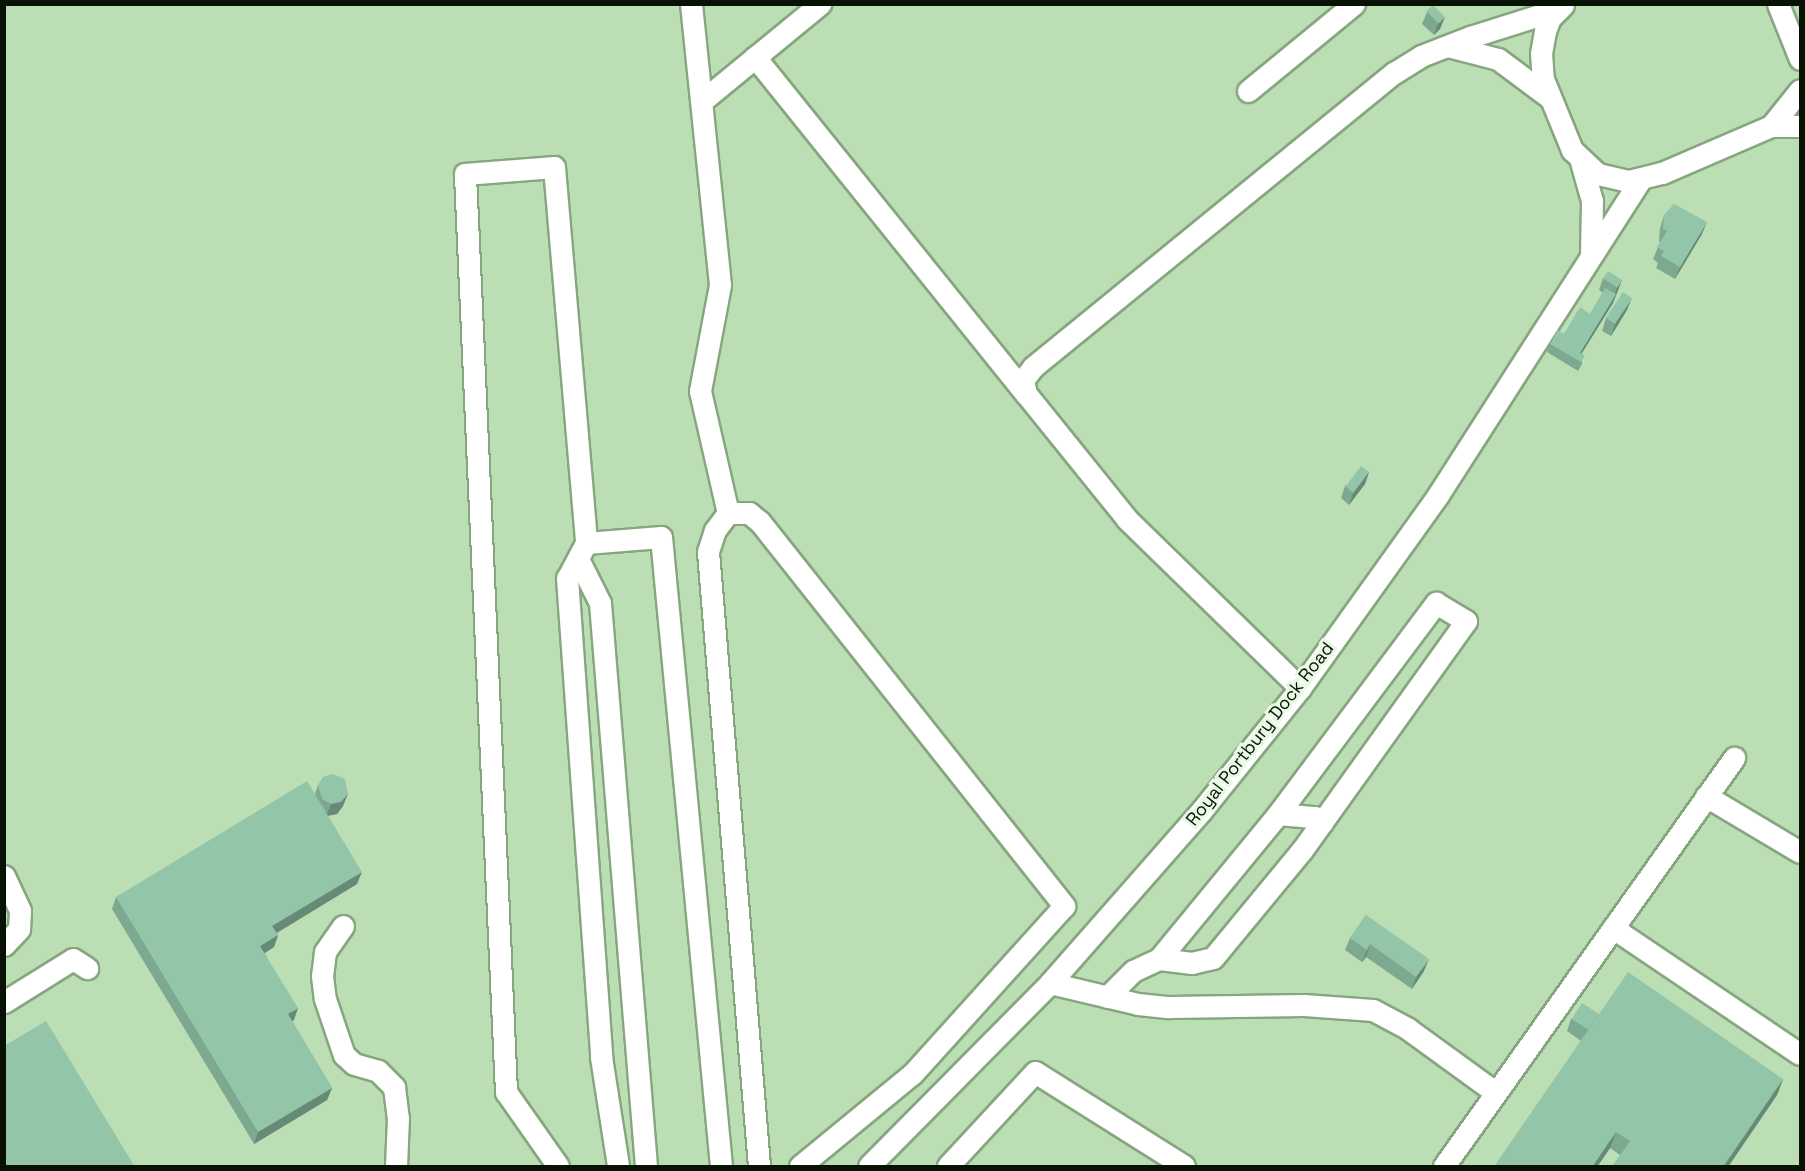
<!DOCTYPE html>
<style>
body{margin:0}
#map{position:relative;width:1805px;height:1171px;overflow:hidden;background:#bcdeb5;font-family:"Space Grotesk",sans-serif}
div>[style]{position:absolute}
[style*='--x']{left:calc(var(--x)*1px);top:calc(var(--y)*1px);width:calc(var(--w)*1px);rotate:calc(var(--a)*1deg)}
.roads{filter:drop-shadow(2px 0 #86a67f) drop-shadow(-2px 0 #86a67f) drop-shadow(0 2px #86a67f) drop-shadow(0 -2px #86a67f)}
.minor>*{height:21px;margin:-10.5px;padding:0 10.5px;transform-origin:10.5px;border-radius:10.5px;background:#fff}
.wall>*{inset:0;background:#7ea991}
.shaded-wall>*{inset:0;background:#678a76}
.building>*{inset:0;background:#93c5a9;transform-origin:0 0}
span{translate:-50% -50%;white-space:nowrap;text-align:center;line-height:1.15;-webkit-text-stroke:6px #e8f9e4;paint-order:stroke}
.street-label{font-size:18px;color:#071205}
.frame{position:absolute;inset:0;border:6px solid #071205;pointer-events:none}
</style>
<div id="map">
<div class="roads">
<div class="minor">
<div style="--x:691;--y:4;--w:282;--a:84.1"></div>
<div style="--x:720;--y:285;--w:108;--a:100.7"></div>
<div style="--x:700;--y:391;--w:125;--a:77.1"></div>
<div style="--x:1778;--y:4;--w:59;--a:68.2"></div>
<div style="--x:1563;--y:5;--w:18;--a:135"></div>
<div style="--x:1550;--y:18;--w:14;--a:111"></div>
<div style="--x:1545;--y:31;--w:22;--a:100"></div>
<div style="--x:1541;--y:53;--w:26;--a:86"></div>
<div style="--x:1543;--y:79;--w:77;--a:67.8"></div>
<div style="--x:1572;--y:150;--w:35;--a:43"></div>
<div style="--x:1598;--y:174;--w:32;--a:13"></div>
<div style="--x:1629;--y:181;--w:34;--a:-14"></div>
<div style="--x:1662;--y:173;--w:119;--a:-23.3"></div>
<div style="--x:1771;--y:126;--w:46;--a:-51.1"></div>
<div style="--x:1448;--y:46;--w:52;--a:14.6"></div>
<div style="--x:1498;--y:59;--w:64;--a:36.7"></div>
<div style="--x:755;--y:57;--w:432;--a:51.2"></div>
<div style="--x:1248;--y:91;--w:137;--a:-39.4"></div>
<div style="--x:702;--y:101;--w:153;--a:-39.4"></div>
<div style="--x:1771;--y:126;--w:29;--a:0"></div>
<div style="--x:1581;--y:162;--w:41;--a:74.2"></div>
<div style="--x:1592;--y:201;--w:51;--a:91.1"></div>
<div style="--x:728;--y:513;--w:21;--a:0"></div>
<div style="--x:749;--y:513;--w:14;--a:39"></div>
<div style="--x:760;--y:522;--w:490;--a:51.6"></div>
<div style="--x:1064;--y:906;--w:227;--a:132.1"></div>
<div style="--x:912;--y:1074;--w:145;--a:140.6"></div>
<div style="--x:728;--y:513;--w:21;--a:127"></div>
<div style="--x:715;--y:530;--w:23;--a:108"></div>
<div style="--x:708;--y:552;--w:616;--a:85.25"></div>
<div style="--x:586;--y:543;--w:75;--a:-4.6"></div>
<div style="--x:661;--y:537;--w:632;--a:84.55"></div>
<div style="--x:578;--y:559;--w:49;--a:63.4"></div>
<div style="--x:600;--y:603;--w:565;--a:85.33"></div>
<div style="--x:1300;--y:688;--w:242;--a:-135.7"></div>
<div style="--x:1127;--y:519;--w:161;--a:-128.9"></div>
<div style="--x:1026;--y:394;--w:14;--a:-102"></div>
<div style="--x:1023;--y:380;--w:16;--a:-52"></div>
<div style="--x:1033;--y:367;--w:466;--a:-39.2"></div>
<div style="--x:1394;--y:73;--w:32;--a:-32"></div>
<div style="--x:1421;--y:56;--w:53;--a:-21.2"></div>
<div style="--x:1470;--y:37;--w:93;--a:-17.5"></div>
<div style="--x:1706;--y:796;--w:109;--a:30.8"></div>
<div style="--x:1278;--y:814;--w:37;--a:5"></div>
<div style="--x:1315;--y:817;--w:9;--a:36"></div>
<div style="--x:4;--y:876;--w:38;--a:65"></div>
<div style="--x:20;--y:911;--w:18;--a:93"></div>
<div style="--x:19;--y:929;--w:22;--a:133"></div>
<div style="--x:343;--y:926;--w:32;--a:125"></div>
<div style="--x:325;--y:952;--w:24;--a:97"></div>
<div style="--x:322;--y:976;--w:23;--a:83"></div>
<div style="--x:325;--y:999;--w:59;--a:71.3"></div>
<div style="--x:344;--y:1055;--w:13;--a:42"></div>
<div style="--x:354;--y:1064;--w:25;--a:16"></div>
<div style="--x:378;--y:1071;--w:23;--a:45"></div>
<div style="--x:394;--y:1087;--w:31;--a:83"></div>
<div style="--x:398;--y:1118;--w:48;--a:92.4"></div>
<div style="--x:1613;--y:928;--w:225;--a:34"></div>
<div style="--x:1050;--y:983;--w:90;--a:13.4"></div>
<div style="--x:1138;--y:1004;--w:31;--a:6"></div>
<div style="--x:1169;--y:1007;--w:135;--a:-0.8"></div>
<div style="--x:1304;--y:1005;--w:69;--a:4.1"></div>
<div style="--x:1373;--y:1010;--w:40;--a:28"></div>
<div style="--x:1408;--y:1029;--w:107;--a:35.9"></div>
<div style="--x:1107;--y:997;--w:37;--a:-45"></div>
<div style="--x:1133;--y:971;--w:29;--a:-25"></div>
<div style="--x:1159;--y:959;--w:188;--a:-50.6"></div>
<div style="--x:1278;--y:814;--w:264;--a:-53.2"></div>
<div style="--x:1436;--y:603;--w:35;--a:31"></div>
<div style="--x:1466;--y:621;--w:282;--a:125.6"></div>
<div style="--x:1302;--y:850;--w:140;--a:129.5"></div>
<div style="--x:1213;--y:958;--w:22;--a:167"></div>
<div style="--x:1192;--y:963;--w:33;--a:-173"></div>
<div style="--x:4;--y:1002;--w:81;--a:-31.9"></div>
<div style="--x:73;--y:959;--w:17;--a:33"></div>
<div style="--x:558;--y:1166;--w:90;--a:-125.1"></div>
<div style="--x:506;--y:1092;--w:919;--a:-92.56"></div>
<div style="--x:465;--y:174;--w:89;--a:-4.5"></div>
<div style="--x:554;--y:167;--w:377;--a:85.1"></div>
<div style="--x:586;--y:543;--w:40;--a:118"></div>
<div style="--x:567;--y:578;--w:480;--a:85.9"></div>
<div style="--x:601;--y:1057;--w:110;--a:81.1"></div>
<div style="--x:869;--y:1166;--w:257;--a:-45.3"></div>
<div style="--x:1050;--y:983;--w:230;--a:-48.7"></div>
<div style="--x:1202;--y:810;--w:156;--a:-51.2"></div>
<div style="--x:1300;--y:688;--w:237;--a:-54.4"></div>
<div style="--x:1438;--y:495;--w:374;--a:-57.3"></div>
<div style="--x:948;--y:1166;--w:128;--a:-47.2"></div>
<div style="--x:1035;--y:1072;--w:176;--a:32.2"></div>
<div style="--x:1444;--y:1166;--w:501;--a:-54.6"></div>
</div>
</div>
<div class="wall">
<div style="clip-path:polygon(1433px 5px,1440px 29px,1434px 35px,1422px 24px,1427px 12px)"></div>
<div style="clip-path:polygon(1664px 215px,1702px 234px,1675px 279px,1656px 268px,1658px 263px,1653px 259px,1660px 242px,1659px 241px,1660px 228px)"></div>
<div style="clip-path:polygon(1603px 278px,1622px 280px,1613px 303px,1582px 353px,1582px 364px,1578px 371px,1547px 352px,1550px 344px,1590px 314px,1603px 293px,1599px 290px)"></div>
<div style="clip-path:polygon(1627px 310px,1611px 336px,1602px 331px,1606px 318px)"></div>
<div style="clip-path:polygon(1369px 472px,1365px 484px,1349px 505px,1341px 498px,1345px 486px)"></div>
<div style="clip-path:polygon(318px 785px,343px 806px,337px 814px,328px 816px,357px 884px,277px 933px,278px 935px,274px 947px,265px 953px,294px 1020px,292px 1021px,332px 1088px,327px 1100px,254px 1144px,112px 909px,116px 897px,315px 794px)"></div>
<div style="clip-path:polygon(1366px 915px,1424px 971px,1412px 989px,1366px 957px,1362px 962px,1345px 950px,1350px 938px)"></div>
<div style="clip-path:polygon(1599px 1014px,1783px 1079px,1777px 1095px,1728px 1167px,1612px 1167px,1620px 1155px,1610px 1148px,1597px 1167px,1494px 1167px,1581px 1041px,1567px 1031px,1571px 1019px)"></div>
</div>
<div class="shaded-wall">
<div style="clip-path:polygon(1445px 17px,1440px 29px,1434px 35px,1438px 23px)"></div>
<div style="clip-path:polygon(1707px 222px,1702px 234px,1675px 279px,1680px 267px)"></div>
<div style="clip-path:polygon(1622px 280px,1613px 303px,1577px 361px,1580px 353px,1613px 299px,1617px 287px)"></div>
<div style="clip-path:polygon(1632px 298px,1627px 310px,1611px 336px,1615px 324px)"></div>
<div style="clip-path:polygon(1369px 472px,1365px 484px,1349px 505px,1353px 493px)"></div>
<div style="clip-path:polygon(348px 794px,343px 806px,337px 814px,326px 816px,331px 804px)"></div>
<div style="clip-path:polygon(362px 872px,357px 884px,268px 938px,272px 926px)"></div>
<div style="clip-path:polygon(278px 935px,274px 947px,256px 958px,260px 946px)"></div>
<div style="clip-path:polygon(1370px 944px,1366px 957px,1362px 962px,1367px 950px)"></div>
<div style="clip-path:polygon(1429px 959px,1424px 971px,1412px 989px,1416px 977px)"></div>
<div style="clip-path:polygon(298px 1008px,294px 1020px,283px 1026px,288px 1014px)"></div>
<div style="clip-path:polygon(1783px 1079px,1777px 1095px,1728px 1167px,1723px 1167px)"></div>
<div style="clip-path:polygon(332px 1088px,327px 1100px,254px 1144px,258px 1132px)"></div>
<div style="clip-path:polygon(1616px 1132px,1610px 1148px,1597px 1167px,1592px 1167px)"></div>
</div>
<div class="building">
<div style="left:1433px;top:5px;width:17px;height:9px;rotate:45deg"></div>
<div style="clip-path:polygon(1674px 204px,1707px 222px,1680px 267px,1661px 256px,1664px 251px,1657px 247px,1667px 231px,1663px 229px,1664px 215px)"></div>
<div style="left:1608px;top:271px;width:17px;height:9px;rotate:33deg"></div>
<div style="clip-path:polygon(1605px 288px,1616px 294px,1580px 353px,1585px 355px,1581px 362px,1550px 344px,1558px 330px,1564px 334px,1580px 307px,1590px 314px)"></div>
<div style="left:1623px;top:292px;width:11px;height:31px;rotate:34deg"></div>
<div style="left:1361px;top:466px;width:10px;height:26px;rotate:37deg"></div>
<div style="clip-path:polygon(332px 774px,345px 779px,348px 794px,341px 802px,331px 804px,322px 799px,318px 785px,323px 777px)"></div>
<div style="clip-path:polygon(307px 781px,362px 872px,272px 926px,278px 935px,260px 946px,298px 1008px,288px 1014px,332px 1088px,258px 1132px,116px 897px)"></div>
<div style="clip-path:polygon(1366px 915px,1429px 959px,1416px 977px,1370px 944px,1367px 950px,1350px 938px)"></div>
<div style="clip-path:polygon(1628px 972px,1783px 1079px,1723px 1167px,1612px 1167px,1630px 1141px,1616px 1132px,1592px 1167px,1494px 1167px)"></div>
<div style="left:1582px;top:1003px;width:20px;height:19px;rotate:33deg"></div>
<div style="clip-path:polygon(46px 1021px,135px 1167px,4px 1167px,4px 1046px)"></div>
</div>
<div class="street-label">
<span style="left:1260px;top:734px;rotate:-52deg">Royal Portbury Dock Road</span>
</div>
<div class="frame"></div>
</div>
